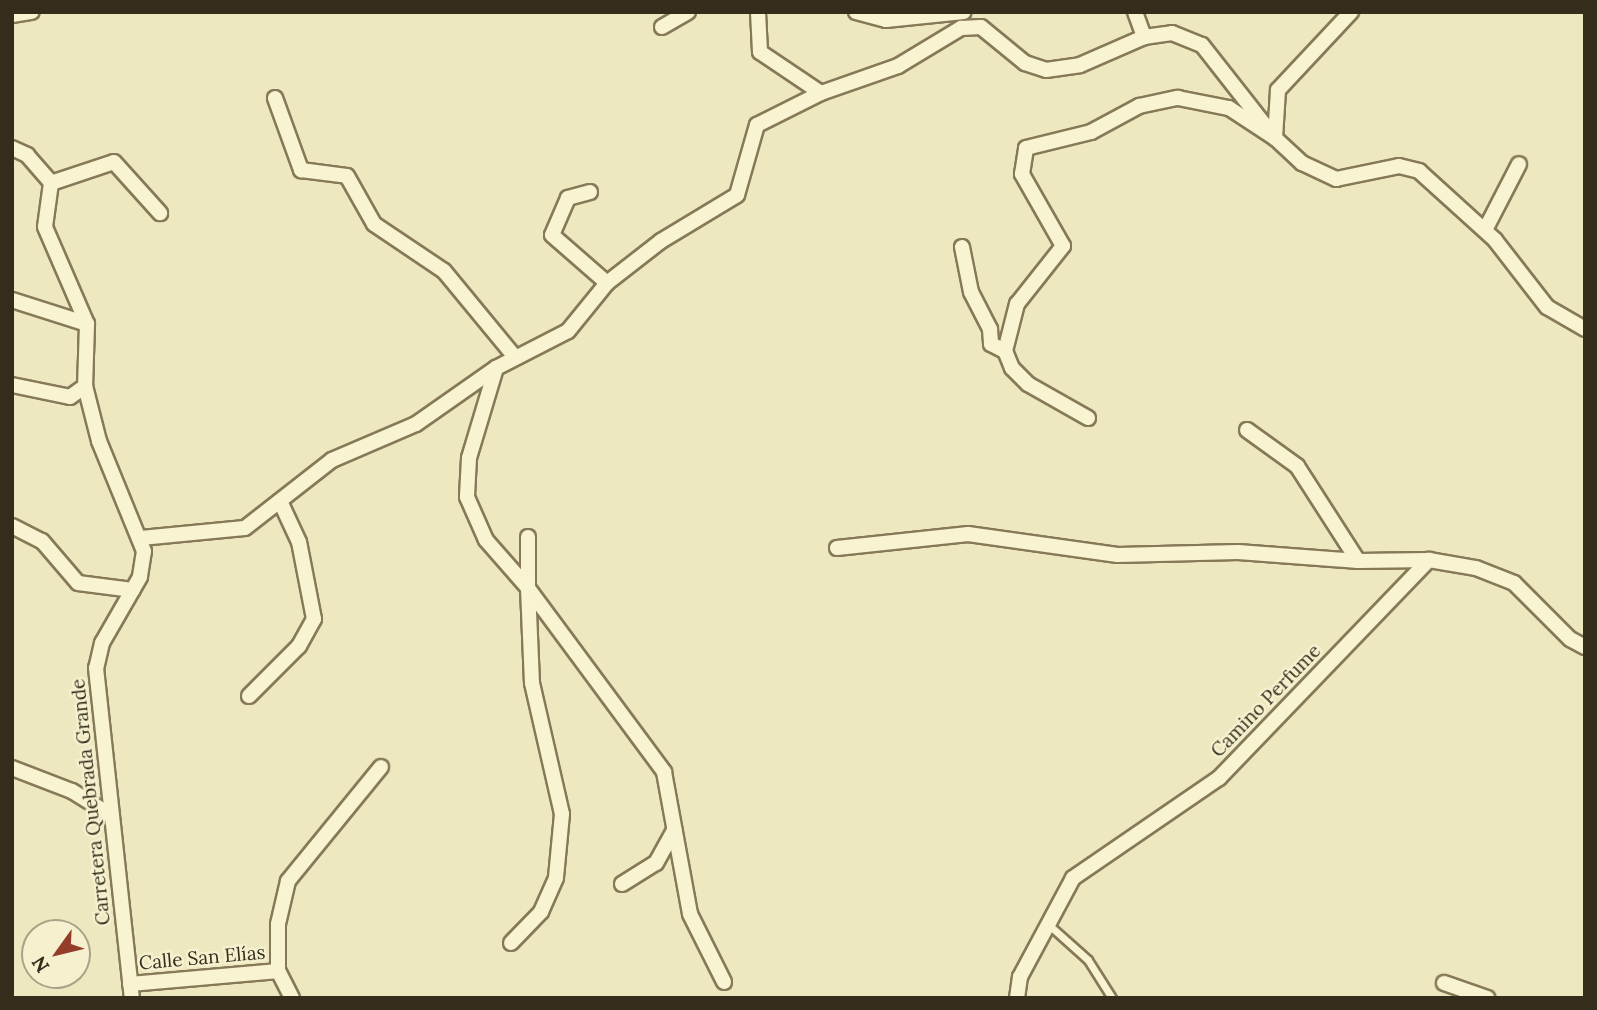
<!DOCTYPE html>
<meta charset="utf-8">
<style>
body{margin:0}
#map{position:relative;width:1597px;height:1010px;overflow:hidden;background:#ede8bf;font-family:Lora,serif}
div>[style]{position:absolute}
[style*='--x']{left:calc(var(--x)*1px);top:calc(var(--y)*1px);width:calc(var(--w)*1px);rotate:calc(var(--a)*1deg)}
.roads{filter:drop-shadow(2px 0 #867958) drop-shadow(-2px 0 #867958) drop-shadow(0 2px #867958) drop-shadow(0 -2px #867958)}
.service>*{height:7px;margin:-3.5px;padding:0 3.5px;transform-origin:3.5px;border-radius:3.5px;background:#f8f4d2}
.minor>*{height:14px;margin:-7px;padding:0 7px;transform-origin:7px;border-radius:7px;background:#f8f4d2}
span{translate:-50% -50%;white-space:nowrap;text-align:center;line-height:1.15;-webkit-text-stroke:5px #f5f1cf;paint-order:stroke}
.street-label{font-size:19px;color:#352d1c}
.frame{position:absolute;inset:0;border:14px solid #352d1c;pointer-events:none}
.north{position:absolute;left:21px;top:919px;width:70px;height:70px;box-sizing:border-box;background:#f5f1cf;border:2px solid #a8a387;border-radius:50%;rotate:236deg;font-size:19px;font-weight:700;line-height:28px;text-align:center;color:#352d1c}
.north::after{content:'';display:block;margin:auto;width:24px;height:32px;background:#943d29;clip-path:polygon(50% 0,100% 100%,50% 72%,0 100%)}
</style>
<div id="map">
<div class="roads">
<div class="service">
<div style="--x:1049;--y:925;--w:52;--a:41.9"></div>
<div style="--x:1088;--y:960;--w:45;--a:57.7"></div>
</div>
<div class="minor">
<div style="--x:758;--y:12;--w:40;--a:87.1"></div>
<div style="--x:760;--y:52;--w:73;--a:33.9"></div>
<div style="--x:856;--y:12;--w:31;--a:15"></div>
<div style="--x:886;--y:20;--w:78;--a:-5.9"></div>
<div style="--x:1135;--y:12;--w:27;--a:70"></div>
<div style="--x:12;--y:15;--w:20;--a:-9"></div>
<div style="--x:662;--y:27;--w:30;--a:-30"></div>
<div style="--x:275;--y:98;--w:77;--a:70.1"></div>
<div style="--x:301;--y:170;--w:46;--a:7.4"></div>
<div style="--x:347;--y:176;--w:55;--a:60.6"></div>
<div style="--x:374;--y:224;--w:84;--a:33.9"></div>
<div style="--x:444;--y:271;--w:112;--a:50.5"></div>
<div style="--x:12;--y:148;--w:17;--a:25"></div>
<div style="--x:27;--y:155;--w:37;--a:49"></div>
<div style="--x:51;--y:183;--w:44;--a:97.8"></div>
<div style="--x:45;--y:227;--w:106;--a:66.6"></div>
<div style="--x:87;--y:324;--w:62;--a:91.8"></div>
<div style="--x:85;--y:386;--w:57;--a:75.7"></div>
<div style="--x:99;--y:441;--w:119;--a:67.8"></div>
<div style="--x:144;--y:551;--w:26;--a:99"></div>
<div style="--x:140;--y:577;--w:76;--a:119.9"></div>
<div style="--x:102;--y:643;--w:26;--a:103"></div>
<div style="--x:96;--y:668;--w:332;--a:83.8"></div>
<div style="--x:51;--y:183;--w:66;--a:-18.4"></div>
<div style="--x:114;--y:162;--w:69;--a:48"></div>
<div style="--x:590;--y:192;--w:23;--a:165"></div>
<div style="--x:568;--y:198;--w:40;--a:113.4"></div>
<div style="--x:552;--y:235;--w:73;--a:41.1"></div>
<div style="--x:1485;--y:230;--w:74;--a:-62.7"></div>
<div style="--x:962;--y:247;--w:46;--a:78.7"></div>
<div style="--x:971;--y:292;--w:42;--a:62.8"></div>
<div style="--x:990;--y:329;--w:15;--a:86"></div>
<div style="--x:991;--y:344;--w:16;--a:27"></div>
<div style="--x:12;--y:300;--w:79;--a:17.7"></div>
<div style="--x:496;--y:368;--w:94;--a:106.7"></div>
<div style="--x:469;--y:458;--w:39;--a:93"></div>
<div style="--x:467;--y:497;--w:47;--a:66.2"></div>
<div style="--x:486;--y:540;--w:64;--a:48.8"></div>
<div style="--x:528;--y:588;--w:95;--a:87.6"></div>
<div style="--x:532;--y:683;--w:134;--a:77.1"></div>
<div style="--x:562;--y:814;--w:64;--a:95.4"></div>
<div style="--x:556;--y:878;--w:37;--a:114"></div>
<div style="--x:541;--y:912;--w:43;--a:134.1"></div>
<div style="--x:12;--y:385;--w:59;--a:11.7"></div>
<div style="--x:70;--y:397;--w:19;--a:-36"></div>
<div style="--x:1088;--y:418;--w:69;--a:-150.5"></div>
<div style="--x:1028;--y:384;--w:23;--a:-135"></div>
<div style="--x:1012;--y:368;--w:18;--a:-112"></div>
<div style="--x:1005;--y:351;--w:49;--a:-75.7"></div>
<div style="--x:1017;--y:304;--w:74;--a:-51.6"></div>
<div style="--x:1063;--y:246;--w:83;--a:-119.7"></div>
<div style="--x:1022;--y:174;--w:26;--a:-81"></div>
<div style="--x:1026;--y:148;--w:67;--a:-13.8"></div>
<div style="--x:1091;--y:132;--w:55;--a:-28.4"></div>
<div style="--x:1139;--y:106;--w:40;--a:-12"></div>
<div style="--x:1178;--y:98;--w:52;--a:11.1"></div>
<div style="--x:1229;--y:108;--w:55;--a:33.1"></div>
<div style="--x:1275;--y:138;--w:48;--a:-86.4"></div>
<div style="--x:1278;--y:90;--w:107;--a:-46.9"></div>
<div style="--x:1247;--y:430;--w:62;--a:35.8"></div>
<div style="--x:1297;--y:466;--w:113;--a:57.3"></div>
<div style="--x:12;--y:526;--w:34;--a:27"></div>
<div style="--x:42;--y:541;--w:55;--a:49.4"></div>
<div style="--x:78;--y:583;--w:55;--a:7.3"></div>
<div style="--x:528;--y:537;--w:51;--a:90"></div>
<div style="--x:528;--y:588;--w:229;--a:53.5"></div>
<div style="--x:664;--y:772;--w:144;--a:79.6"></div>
<div style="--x:690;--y:914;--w:76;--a:63.4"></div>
<div style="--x:141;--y:538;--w:104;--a:-5.5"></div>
<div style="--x:245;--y:528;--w:110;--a:-38"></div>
<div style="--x:332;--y:460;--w:91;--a:-23.2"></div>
<div style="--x:416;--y:424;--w:98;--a:-35"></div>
<div style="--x:496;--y:368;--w:81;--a:-27.2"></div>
<div style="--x:568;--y:331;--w:62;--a:-50.9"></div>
<div style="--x:607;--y:283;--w:68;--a:-37.9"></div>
<div style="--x:661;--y:241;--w:89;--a:-31.2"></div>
<div style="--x:737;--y:195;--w:73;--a:-74.1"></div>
<div style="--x:757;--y:125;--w:72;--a:-26.6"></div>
<div style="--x:821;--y:93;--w:82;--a:-19.3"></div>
<div style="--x:898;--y:66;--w:74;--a:-31.1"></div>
<div style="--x:961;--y:28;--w:20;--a:-3"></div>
<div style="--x:981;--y:27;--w:57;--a:39.3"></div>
<div style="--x:1025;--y:63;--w:22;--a:18"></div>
<div style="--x:1046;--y:70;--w:34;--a:-8"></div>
<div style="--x:1080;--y:65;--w:70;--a:-23.6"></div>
<div style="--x:1144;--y:37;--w:28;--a:-8"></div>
<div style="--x:1172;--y:33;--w:32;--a:22"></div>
<div style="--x:1202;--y:45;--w:118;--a:51.9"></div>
<div style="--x:1275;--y:138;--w:37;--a:43"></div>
<div style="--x:1302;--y:163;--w:38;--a:25"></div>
<div style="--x:1336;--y:179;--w:64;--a:-11.7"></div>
<div style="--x:1399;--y:166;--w:21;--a:14"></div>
<div style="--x:1419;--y:171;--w:103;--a:42.2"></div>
<div style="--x:1495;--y:240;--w:85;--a:52.2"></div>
<div style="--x:1547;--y:307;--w:44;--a:30.1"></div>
<div style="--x:837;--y:548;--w:132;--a:-6.1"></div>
<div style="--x:968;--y:534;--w:151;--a:8"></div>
<div style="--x:1118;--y:555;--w:120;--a:-1.4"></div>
<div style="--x:1238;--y:552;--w:120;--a:4.3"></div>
<div style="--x:1358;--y:561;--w:71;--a:-0.8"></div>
<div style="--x:1429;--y:560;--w:48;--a:9.7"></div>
<div style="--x:1476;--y:568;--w:41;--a:21.5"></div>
<div style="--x:1514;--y:583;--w:79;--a:45"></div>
<div style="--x:1570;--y:639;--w:17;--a:28"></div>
<div style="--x:249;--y:696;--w:71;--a:-45"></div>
<div style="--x:299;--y:646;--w:31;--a:-61"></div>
<div style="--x:314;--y:619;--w:78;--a:-101"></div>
<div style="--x:299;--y:542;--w:45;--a:-114.9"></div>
<div style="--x:12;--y:768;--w:64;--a:21"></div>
<div style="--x:72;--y:791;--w:47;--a:32"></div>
<div style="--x:622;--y:884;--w:40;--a:-32"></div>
<div style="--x:656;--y:863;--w:38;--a:-61"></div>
<div style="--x:1444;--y:983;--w:46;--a:19.2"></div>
<div style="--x:130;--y:984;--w:149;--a:-5"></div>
<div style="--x:292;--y:998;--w:30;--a:-117"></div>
<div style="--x:278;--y:971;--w:47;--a:-90"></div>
<div style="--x:278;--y:924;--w:44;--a:-76.9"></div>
<div style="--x:288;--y:881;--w:147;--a:-50.8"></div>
<div style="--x:1017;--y:998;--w:21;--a:-82"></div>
<div style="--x:1020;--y:977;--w:112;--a:-61.8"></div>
<div style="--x:1073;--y:878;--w:177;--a:-34.4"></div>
<div style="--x:1219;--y:778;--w:303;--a:-46.1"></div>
</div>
</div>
<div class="street-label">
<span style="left:1266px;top:701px;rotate:-46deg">Camino Perfume</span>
<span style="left:91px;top:802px;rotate:-96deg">Carretera Quebrada Grande</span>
<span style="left:202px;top:958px;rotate:-5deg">Calle San Elías</span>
</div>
<div class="frame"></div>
<div class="north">N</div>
</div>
